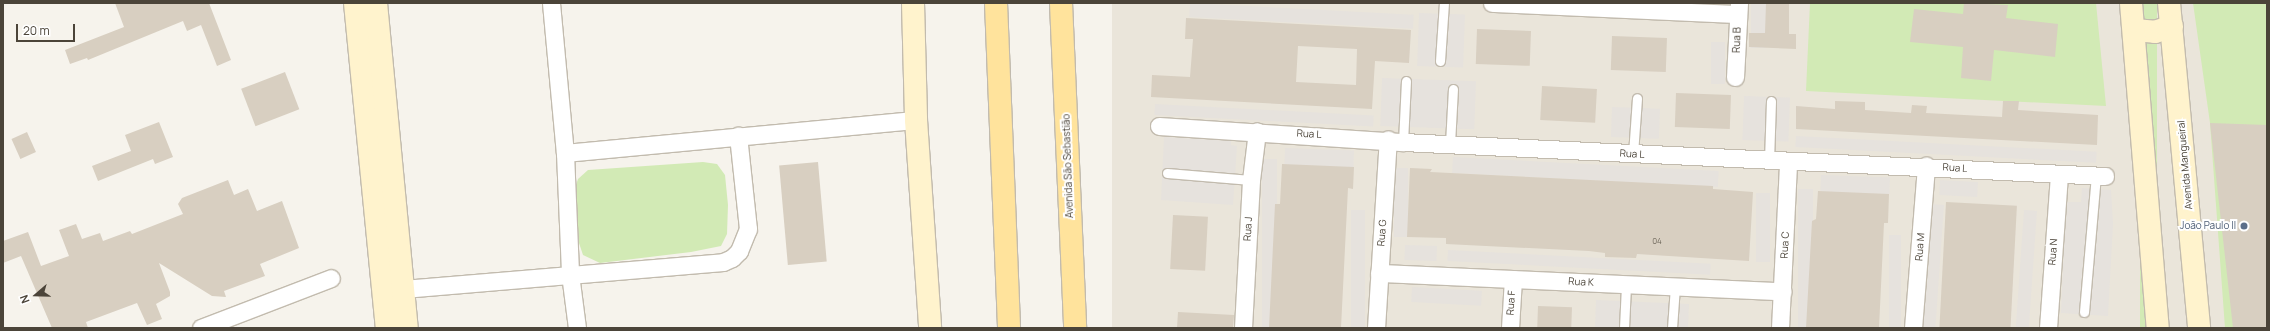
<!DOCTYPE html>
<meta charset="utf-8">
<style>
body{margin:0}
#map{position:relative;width:2270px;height:331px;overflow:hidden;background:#f6f3ec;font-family:Manrope,sans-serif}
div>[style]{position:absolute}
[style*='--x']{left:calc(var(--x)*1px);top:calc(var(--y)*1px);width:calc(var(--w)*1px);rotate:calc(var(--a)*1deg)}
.residential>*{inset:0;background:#eae5da;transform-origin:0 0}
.industrial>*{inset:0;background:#e6e2dd;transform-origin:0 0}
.green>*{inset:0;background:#d2eab5;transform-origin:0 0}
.building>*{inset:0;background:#d8cfc1;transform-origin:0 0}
.roads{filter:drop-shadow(1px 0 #c2bbae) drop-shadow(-1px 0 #c2bbae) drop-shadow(0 1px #c2bbae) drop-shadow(0 -1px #c2bbae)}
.lane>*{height:9px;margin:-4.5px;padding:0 4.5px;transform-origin:4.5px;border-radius:4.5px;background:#fff}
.street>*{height:17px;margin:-8.5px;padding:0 8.5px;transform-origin:8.5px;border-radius:8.5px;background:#fff}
.secondary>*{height:22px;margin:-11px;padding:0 11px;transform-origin:11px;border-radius:11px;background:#fff3cd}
.primary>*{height:22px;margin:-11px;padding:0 11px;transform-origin:11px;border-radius:11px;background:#ffe39c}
.dots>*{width:11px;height:11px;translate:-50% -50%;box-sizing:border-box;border:2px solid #fff;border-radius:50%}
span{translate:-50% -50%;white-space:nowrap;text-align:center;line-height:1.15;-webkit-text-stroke:4px #fff;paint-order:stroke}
.number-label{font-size:8px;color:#6e675b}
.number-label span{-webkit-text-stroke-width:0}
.street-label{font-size:10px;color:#4b4439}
.service-label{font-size:10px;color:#4e5e75}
.right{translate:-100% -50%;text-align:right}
.frame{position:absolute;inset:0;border:4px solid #4b4439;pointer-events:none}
.north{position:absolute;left:16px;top:275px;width:40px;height:40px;-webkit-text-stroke:3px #fff;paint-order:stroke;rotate:250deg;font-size:11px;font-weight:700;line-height:16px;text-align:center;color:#4b4439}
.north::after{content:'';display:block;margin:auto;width:14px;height:18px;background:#4b4439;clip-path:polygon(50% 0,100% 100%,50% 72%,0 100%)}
.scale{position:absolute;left:16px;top:24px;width:59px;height:18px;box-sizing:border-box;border:2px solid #4b4439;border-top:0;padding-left:5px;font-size:12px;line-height:14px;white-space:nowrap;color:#4b4439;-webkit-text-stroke:3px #fff;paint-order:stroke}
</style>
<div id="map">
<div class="residential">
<div style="left:1112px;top:3px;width:1155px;height:325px"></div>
</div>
<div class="industrial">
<div style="left:1190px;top:3px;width:224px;height:14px;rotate:3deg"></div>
<div style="left:1751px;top:3px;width:15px;height:45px"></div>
<div style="left:1419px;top:13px;width:46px;height:53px;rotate:2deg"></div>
<div style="left:1711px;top:42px;width:14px;height:42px"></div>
<div style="left:1382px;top:78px;width:94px;height:48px;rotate:2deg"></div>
<div style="left:1744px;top:96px;width:46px;height:44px;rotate:2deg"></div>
<div style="left:1155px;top:104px;width:219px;height:11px;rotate:3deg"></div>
<div style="left:1612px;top:107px;width:48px;height:30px;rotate:2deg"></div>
<div style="left:1796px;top:136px;width:301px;height:11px;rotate:3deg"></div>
<div style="clip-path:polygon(1164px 137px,1231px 141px,1231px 145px,1237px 146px,1233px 205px,1161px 200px)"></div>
<div style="left:1285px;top:148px;width:69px;height:17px;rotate:2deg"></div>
<div style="left:1453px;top:157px;width:266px;height:16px;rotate:3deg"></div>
<div style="left:1262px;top:159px;width:15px;height:169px"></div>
<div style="left:1394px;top:168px;width:14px;height:69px"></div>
<div style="left:1821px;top:175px;width:69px;height:17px;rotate:2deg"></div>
<div style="left:1940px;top:180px;width:38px;height:15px;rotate:3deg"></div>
<div style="clip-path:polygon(2082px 188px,2111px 190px,2113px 224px,2108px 316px,2061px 313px,2066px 202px,2081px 202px)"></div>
<div style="left:1798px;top:189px;width:15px;height:139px"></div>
<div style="left:1756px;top:193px;width:14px;height:69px"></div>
<div style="left:1930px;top:204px;width:14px;height:124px;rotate:4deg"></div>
<div style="left:1351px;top:210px;width:14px;height:118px"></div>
<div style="left:2024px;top:210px;width:13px;height:118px;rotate:4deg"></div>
<div style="left:1889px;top:235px;width:12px;height:93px"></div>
<div style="left:1405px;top:245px;width:32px;height:15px;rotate:2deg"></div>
<div style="left:1448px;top:250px;width:263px;height:11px;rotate:3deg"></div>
<div style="left:1412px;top:287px;width:70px;height:15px;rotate:3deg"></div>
<div style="clip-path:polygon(1596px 300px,1689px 304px,1688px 328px,1595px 328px)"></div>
</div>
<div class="green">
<div style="clip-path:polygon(1810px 3px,2096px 3px,2106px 106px,1806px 91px)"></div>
<div style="left:2140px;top:3px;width:17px;height:326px"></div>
<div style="clip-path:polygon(2193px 3px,2267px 3px,2267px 328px,2225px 328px,2210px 123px)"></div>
<div style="clip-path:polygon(703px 162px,717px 164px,725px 175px,728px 205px,727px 234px,721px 246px,691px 252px,600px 263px,583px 255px,579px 243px,575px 188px,578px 179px,588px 170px)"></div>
</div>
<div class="building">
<div style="clip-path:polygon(115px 3px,209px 3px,231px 60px,217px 66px,201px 25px,187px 31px,183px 21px,88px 60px,87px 58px,70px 64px,65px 50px,124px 27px)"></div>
<div style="clip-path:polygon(1766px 3px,1789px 3px,1789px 34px,1796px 34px,1796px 49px,1749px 47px,1749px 33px,1765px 33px)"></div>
<div style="clip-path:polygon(1964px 3px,2008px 5px,2006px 18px,2058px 24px,2055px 57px,1994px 50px,1991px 81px,1961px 78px,1963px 47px,1910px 42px,1914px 9px,1963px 14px)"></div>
<div style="clip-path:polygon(evenodd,1186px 18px,1411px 30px,1409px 63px,1375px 61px,1372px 109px,1151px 97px,1152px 75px,1190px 77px,1193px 39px,1185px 39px,1186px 18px,1298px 46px,1357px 49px,1356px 85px,1296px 82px,1298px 46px)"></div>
<div style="left:1477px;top:29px;width:54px;height:35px;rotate:2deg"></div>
<div style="left:1612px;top:36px;width:55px;height:34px;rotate:2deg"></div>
<div style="left:285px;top:72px;width:40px;height:47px;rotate:69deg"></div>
<div style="left:1542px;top:86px;width:55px;height:34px;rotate:3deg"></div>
<div style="left:1676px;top:93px;width:55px;height:34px;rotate:2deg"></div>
<div style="clip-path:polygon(1835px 101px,1865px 102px,1865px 110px,1911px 113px,1912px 105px,1927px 106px,1926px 113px,2002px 117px,2003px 101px,2019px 101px,2018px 110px,2098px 115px,2097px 145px,1796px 129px,1796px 106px,1835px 109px)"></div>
<div style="clip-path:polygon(159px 122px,173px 157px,155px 164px,153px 159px,98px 181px,92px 166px,131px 151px,125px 135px)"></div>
<div style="clip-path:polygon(2210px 123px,2267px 125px,2267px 328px,2233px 328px)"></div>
<div style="left:27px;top:132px;width:22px;height:17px;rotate:66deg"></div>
<div style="left:818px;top:162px;width:100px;height:39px;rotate:85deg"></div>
<div style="clip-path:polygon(1282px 164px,1354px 167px,1353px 189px,1348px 188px,1341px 328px,1269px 328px,1275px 204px,1280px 204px)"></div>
<div style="clip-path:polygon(1410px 168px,1432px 169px,1430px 172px,1713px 186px,1713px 189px,1753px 192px,1749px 261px,1637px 254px,1636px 258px,1605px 257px,1605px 253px,1589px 251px,1446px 244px,1446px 238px,1407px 237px)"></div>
<div style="clip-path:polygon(228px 180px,234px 195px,248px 189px,257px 211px,282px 201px,299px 248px,260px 264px,265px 276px,224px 291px,226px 297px,212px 296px,159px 263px,170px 292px,170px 296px,156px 304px,162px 319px,147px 325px,137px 303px,86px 322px,88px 328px,52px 328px,21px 256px,3px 263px,3px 241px,28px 232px,41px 266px,69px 256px,59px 230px,76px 224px,82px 239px,100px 233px,103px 241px,130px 231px,132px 234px,183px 214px,178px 204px,182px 198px)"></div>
<div style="clip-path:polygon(1818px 191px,1889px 194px,1888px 223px,1884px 223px,1879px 328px,1806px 328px,1812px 221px,1816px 219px)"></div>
<div style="left:1946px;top:202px;width:71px;height:126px;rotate:3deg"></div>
<div style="left:1173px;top:215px;width:35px;height:54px;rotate:3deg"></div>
<div style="left:1538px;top:306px;width:34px;height:22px;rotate:2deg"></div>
<div style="clip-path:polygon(1178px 312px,1234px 315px,1233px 328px,1177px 328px)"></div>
</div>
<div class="roads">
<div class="lane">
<div style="--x:1440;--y:61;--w:58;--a:-86.1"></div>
<div style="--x:1403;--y:142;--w:61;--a:-87.2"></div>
<div style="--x:1450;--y:144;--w:55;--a:-86.9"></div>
<div style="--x:1633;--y:154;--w:56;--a:-85.9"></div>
<div style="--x:1769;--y:161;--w:60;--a:-88.1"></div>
<div style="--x:1167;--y:173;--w:84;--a:4.8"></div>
<div style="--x:2084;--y:312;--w:137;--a:-85"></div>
<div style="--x:1624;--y:328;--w:43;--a:-87.3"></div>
<div style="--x:1672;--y:328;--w:42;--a:-85.9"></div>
</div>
<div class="street">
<div style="--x:551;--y:3;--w:151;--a:84.7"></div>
<div style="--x:565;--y:153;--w:121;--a:87.6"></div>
<div style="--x:570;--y:274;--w:54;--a:82.6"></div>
<div style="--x:1492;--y:3;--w:246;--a:2.6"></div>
<div style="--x:1735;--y:77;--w:74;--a:-86.9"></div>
<div style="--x:1159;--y:126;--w:245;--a:3.8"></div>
<div style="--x:1403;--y:142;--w:703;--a:2.77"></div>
<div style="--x:565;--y:153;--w:353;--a:-5.4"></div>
<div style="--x:1379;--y:273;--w:404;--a:2.6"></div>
<div style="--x:403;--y:289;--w:321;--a:-4.8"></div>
<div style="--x:723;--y:262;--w:10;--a:-24"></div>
<div style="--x:732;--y:258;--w:10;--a:-45"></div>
<div style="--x:739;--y:251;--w:24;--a:-68"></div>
<div style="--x:748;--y:229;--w:94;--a:-96.1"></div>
<div style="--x:201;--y:328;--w:139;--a:-21"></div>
<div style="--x:1243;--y:328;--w:148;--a:-86.9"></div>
<div style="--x:1251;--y:180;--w:49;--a:-83"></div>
<div style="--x:1376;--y:328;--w:189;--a:-86.4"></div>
<div style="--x:1510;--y:328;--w:49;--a:-86.5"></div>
<div style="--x:1780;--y:328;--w:166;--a:-87.2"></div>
<div style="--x:1913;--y:328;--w:163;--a:-85.4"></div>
<div style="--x:2048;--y:328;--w:153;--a:-85.9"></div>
</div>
<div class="secondary">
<div style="--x:355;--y:3;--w:327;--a:84.4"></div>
<div style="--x:376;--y:3;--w:326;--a:84.6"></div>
<div style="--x:913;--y:3;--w:117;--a:88.5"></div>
<div style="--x:916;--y:120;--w:208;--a:86.1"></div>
<div style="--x:2131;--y:3;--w:326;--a:85.3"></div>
<div style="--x:2169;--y:3;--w:326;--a:84.7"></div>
<div style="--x:2134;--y:30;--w:21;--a:5"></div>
<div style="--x:2155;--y:32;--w:18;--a:-19"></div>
</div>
<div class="primary">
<div style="--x:996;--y:3;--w:325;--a:87.7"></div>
<div style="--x:1061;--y:3;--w:325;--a:87.5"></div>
</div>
</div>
<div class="dots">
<div style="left:2244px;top:226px;background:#5c6f8a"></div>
</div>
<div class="number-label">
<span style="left:1657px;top:241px">04</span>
</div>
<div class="street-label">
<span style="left:1737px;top:40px;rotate:-88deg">Rua B</span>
<span style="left:1309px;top:134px;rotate:3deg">Rua L</span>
<span style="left:1632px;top:154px;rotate:3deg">Rua L</span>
<span style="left:2185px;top:165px;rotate:-95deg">Avenida Mangueiral</span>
<span style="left:1068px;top:166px;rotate:-92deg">Avenida São Sebastião</span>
<span style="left:1955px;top:168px;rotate:4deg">Rua L</span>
<span style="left:1248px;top:229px;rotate:-87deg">Rua J</span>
<span style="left:1382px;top:233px;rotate:-86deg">Rua G</span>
<span style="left:1785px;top:245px;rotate:-87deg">Rua C</span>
<span style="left:1920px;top:247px;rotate:-86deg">Rua M</span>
<span style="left:2053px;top:252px;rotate:-86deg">Rua N</span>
<span style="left:1581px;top:282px;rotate:3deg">Rua K</span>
<span style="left:1511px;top:303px;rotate:-86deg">Rua F</span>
</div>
<div class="service-label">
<span class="right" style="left:2236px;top:226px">João Paulo II</span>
</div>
<div class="frame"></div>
<div class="north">N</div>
<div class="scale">20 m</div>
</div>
